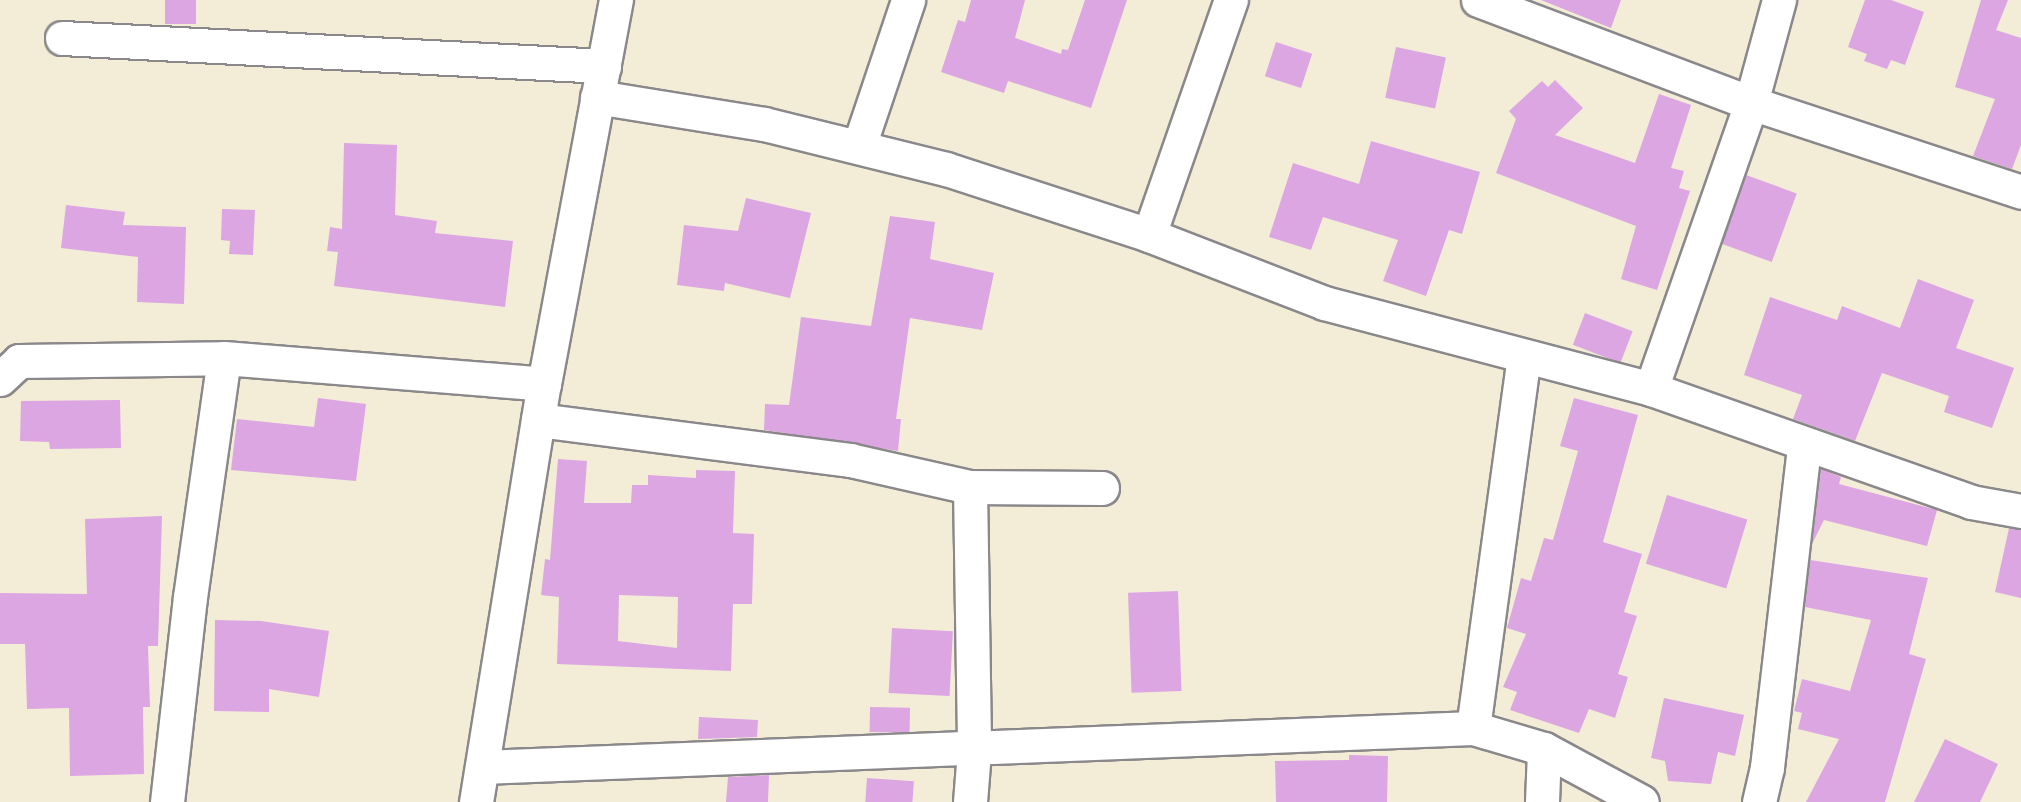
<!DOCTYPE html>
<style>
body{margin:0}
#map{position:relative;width:2021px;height:802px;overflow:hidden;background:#f3edd8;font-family:"Libre Bodoni",serif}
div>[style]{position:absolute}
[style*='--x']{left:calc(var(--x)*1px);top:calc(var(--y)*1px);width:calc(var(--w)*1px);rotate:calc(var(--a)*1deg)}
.building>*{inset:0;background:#dca6e2;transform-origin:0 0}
.roads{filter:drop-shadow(2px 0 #8a888a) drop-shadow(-2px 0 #8a888a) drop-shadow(0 2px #8a888a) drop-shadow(0 -2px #8a888a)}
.street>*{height:33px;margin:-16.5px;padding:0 16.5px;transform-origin:16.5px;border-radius:16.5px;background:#fff}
span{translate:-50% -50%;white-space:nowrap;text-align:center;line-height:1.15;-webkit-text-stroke:7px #fdfcf7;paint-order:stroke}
</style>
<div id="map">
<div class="building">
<div style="left:165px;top:0;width:31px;height:24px"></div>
<div style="clip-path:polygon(971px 0,1025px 0,1015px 38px,1061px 54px,1062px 49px,1068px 50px,1085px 0,1127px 0,1091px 108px,1008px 81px,1004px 93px,941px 72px,958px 20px,965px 22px)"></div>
<div style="clip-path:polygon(1541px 0,1621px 0,1611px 28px)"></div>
<div style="clip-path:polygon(1865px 0,1891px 0,1924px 12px,1905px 65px,1891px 60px,1887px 69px,1864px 61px,1867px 54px,1848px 47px)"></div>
<div style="clip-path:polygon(1981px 0,2008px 0,1996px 30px,2021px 38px,2021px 145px,2012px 169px,1973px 156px,1995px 99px,1955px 87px)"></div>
<div style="left:1276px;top:42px;width:38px;height:36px;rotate:18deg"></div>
<div style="left:1396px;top:47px;width:51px;height:52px;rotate:12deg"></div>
<div style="clip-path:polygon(1555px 80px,1583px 108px,1555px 135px,1635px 163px,1659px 94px,1691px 105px,1671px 168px,1684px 171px,1679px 188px,1690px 191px,1657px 290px,1621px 279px,1636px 226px,1496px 173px,1516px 119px,1509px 111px,1542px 81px,1548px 87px)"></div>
<div style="clip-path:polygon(1371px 141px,1480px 172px,1462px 234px,1449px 230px,1426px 296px,1383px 281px,1398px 240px,1323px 217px,1311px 250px,1269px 237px,1293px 163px,1359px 184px)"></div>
<div style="clip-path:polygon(344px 143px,397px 145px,395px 215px,437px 221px,435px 233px,513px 241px,505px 307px,334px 286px,338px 252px,327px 251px,330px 227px,342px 229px)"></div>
<div style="left:1746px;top:175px;width:54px;height:73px;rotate:20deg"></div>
<div style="clip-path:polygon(746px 198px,811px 213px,790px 298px,725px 283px,724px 291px,677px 285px,684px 225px,738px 231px)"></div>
<div style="clip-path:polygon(66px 205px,125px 212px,123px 225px,186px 227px,184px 304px,137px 302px,138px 257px,61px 248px)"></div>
<div style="clip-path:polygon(222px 209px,255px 210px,253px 255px,229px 254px,230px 241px,221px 240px)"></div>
<div style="clip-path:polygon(890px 216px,935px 222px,930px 259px,994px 273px,982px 330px,910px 318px,896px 419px,901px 419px,898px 451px,764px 430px,765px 404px,789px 405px,801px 317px,871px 326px)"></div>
<div style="clip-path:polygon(1918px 279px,1974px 300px,1956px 348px,2014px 368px,1992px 428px,1944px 412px,1949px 396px,1882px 373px,1855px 441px,1793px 419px,1802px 395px,1744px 375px,1770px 297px,1837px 320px,1842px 306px,1900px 328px)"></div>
<div style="left:1585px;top:313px;width:51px;height:34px;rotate:21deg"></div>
<div style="clip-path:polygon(318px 398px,366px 404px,356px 481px,231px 470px,237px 419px,314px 427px)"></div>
<div style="clip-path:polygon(1574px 398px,1638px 415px,1603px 542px,1642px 554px,1624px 612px,1637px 616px,1618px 674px,1628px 677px,1615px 718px,1589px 709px,1579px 733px,1510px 710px,1517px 692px,1503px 687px,1526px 634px,1507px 628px,1521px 578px,1531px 581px,1544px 538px,1553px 540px,1578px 451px,1560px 446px)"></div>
<div style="clip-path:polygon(120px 400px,121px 448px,50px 449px,49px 442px,20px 441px,21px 401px)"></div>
<div style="clip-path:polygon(evenodd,558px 459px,587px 461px,584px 503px,631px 503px,632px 485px,648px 485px,648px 475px,696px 478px,696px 470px,735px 471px,733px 533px,754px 534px,752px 604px,733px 604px,731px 671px,557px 664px,559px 597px,541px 595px,545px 559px,550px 560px,558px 459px,619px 595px,678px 597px,677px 648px,618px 641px,619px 595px)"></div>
<div style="clip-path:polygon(1821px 469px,1841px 477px,1839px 484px,1937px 510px,1927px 546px,1824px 520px,1812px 544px)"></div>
<div style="left:1667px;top:495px;width:84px;height:72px;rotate:17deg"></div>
<div style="clip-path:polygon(162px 516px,158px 646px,148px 646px,150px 707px,143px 707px,144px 774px,70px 776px,69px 708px,27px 709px,25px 644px,0 644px,0 593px,87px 594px,85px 519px)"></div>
<div style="clip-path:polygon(2009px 528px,2021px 530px,2021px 598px,1995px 592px)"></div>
<div style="clip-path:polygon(1810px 560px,1928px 578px,1909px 654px,1926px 659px,1885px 802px,1806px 802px,1839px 739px,1798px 729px,1802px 713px,1794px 711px,1802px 679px,1850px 691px,1871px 620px,1805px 607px)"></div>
<div style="left:1178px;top:591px;width:100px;height:50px;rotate:88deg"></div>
<div style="clip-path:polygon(215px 620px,261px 621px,329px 631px,319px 697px,269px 689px,269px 712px,214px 711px)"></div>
<div style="left:892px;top:628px;width:61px;height:65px;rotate:3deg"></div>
<div style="clip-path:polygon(1664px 698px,1744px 715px,1735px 756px,1718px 752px,1711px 784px,1668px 781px,1665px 761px,1651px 758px)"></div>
<div style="left:870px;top:707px;width:40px;height:25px;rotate:1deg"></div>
<div style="clip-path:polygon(699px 717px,758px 720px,757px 737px,698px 739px)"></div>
<div style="clip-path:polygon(1945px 739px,1998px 764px,1980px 802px,1914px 802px)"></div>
<div style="clip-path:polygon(1349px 755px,1388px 756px,1387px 802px,1276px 802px,1275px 761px,1349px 760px)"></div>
<div style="clip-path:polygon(769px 775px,768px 802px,726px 802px,728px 777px)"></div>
<div style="left:867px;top:778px;width:47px;height:24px;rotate:4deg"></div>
</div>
<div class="roads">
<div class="street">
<div style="--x:1478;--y:0;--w:292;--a:20.7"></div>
<div style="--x:1751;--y:103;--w:284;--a:18.2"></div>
<div style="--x:62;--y:38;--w:543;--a:2.96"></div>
<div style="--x:597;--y:97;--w:169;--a:9.2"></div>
<div style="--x:764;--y:124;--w:187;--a:13.9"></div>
<div style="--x:946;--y:169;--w:213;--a:18"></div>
<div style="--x:1149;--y:235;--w:188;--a:21.2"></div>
<div style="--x:1324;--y:303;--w:338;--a:14.7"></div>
<div style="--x:1651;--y:389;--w:339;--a:19.4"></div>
<div style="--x:1971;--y:502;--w:51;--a:10.2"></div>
<div style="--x:859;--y:146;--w:154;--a:-71.4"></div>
<div style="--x:1149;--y:235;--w:249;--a:-70.8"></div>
<div style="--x:0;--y:379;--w:26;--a:-43"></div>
<div style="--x:19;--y:361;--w:205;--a:-0.8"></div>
<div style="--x:224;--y:358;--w:321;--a:4.6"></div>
<div style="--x:1651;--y:389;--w:303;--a:-70.7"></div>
<div style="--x:1751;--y:103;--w:107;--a:-74.8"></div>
<div style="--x:538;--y:420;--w:315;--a:7.3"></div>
<div style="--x:850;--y:460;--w:123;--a:12.7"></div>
<div style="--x:970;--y:487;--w:132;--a:0.4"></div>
<div style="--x:970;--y:487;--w:264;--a:89.1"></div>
<div style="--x:974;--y:751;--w:51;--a:94.5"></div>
<div style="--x:1473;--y:728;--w:375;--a:-82.2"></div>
<div style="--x:482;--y:767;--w:992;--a:-2.25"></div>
<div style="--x:1473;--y:728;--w:74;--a:16.5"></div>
<div style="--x:1544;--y:749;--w:111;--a:28.4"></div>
<div style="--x:167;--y:802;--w:206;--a:-83.6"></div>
<div style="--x:190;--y:597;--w:241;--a:-81.9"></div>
<div style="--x:476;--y:802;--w:423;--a:-80.8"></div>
<div style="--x:544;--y:384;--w:391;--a:-79.4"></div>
<div style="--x:1542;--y:802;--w:53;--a:-87.8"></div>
<div style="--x:1759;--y:802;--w:36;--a:-77"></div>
<div style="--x:1767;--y:767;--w:324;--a:-83.4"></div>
</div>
</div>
</div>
